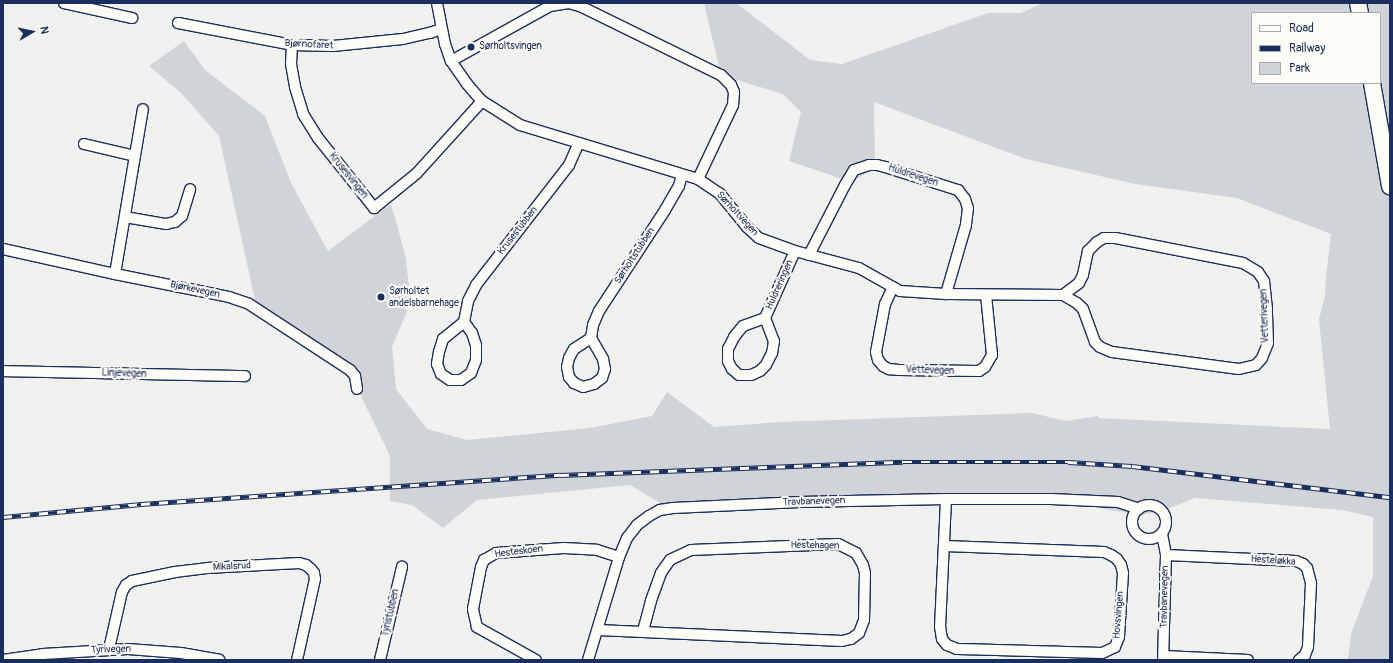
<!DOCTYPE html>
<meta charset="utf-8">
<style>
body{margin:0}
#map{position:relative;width:1393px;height:663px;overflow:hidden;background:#f0f0ee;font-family:Pangolin,sans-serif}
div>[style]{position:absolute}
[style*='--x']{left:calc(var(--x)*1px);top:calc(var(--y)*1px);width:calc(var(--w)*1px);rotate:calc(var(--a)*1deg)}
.green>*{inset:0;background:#d0d3d8}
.roads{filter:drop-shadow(1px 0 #1b2f5e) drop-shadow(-1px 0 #1b2f5e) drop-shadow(0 1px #1b2f5e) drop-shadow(0 -1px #1b2f5e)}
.street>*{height:10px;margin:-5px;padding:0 5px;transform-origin:5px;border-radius:5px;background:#fdfcf7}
.street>.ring{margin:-5px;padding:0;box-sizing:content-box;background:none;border:10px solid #fdfcf7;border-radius:50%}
.primary>*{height:16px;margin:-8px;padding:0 8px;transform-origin:8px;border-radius:8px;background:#fdfcf7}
.rail>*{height:4.5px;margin-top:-2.25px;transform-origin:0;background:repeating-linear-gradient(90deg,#fdfcf7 0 9px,#1b2f5e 0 18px);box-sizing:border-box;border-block:1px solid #1b2f5e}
.dots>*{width:11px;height:11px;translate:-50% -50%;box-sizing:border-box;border:2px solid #fdfcf7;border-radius:50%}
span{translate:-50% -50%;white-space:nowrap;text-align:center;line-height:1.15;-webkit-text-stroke:4px #fdfcf7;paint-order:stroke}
.street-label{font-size:10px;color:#1b2f5e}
.poi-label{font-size:10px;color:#1b2f5e}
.left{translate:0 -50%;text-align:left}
.frame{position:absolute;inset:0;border:4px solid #1b2f5e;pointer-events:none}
.legend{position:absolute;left:1251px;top:12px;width:130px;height:72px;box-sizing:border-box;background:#fdfcf7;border:1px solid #a3aaba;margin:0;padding:5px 7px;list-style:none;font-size:12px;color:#1b2f5e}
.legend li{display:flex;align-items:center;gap:8px;height:20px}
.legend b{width:20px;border:1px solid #a3aaba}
.north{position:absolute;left:12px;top:12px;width:40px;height:40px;-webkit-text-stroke:3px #fdfcf7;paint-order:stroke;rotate:81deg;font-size:11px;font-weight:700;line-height:16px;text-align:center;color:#1b2f5e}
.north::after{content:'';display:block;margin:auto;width:14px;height:18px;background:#1b2f5e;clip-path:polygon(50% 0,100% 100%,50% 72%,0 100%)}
</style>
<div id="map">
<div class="green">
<div style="clip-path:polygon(evenodd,704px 3px,736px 3px,810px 60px,842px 64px,988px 13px,1021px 13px,1043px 3px,1390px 3px,1390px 660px,1348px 660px,1351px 634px,1373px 576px,1373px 517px,1342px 510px,1195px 498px,1165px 510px,1141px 515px,1062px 502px,835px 497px,720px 499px,667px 507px,630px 485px,477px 500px,443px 528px,412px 505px,390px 501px,390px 456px,358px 390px,336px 364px,287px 336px,255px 300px,219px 136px,181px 93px,149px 66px,184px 41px,205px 70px,265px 116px,291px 183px,328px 251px,391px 204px,405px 254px,411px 302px,392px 347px,396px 389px,427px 429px,467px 440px,590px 428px,652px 416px,667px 392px,714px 427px,779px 422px,1032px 413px,1066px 421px,1098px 416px,1098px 418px,1330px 429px,1319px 319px,1325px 296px,1326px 276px,1331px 234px,1237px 198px,1135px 184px,1026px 159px,874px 102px,875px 168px,851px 182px,789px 161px,801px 112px,783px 94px,721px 75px,704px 3px,1252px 13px,1380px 13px,1380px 83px,1252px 83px,1252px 13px)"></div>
</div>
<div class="roads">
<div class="street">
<div style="--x:64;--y:3;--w:70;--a:12.4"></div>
<div style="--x:437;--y:3;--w:42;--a:79"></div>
<div style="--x:445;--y:44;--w:18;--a:71"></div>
<div style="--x:451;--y:61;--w:28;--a:55"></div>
<div style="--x:467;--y:84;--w:23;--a:49"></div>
<div style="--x:482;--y:101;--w:45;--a:32.3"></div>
<div style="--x:520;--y:125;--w:186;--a:16.9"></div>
<div style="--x:698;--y:179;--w:27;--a:34"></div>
<div style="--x:720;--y:194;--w:43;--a:50.7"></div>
<div style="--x:747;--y:227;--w:16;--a:43"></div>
<div style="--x:759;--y:238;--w:38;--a:20"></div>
<div style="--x:795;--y:251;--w:66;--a:14.9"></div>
<div style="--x:859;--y:268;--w:47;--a:29.3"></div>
<div style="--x:900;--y:291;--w:46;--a:3.7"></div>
<div style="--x:946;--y:294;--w:117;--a:0.5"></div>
<div style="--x:1063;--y:295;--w:16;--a:30"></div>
<div style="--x:1077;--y:303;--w:8;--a:45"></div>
<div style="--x:1083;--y:309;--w:35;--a:70"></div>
<div style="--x:1095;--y:342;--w:7;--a:45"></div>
<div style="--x:1100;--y:347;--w:13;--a:23"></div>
<div style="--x:1112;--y:352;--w:128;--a:7.6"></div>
<div style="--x:1239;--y:369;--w:17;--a:-13"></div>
<div style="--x:1256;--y:365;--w:9;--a:-49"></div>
<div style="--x:1262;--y:358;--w:16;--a:-68"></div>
<div style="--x:1268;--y:343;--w:34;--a:-92"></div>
<div style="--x:1267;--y:309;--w:28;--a:-96"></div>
<div style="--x:1264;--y:281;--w:11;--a:-124"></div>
<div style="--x:1258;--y:272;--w:17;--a:-149"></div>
<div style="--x:1243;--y:263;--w:130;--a:-168.9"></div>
<div style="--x:1115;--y:238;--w:11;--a:180"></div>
<div style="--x:1104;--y:238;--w:8;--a:150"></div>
<div style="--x:1097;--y:242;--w:13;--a:135"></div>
<div style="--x:1088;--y:251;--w:25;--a:102"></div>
<div style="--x:1083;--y:275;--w:9;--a:117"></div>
<div style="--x:1079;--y:283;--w:20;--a:143"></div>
<div style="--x:178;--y:23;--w:116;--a:10.9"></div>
<div style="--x:292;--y:45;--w:41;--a:1.4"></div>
<div style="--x:333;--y:46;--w:70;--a:-5.7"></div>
<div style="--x:403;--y:39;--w:28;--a:-13"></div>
<div style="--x:430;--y:33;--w:12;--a:-20"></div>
<div style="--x:292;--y:45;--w:19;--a:93"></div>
<div style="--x:291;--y:64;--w:23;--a:80"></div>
<div style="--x:295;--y:87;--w:28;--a:73"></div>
<div style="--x:303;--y:114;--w:28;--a:58"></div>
<div style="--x:318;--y:138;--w:90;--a:51.3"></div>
<div style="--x:374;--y:208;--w:55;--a:-39.1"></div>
<div style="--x:417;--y:173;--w:97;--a:-47.9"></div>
<div style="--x:451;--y:61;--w:113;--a:-29.1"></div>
<div style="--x:550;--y:6;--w:19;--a:-9"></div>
<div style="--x:569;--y:3;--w:14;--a:17"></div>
<div style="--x:582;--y:7;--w:155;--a:26.1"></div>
<div style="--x:721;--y:75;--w:14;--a:45"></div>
<div style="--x:731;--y:85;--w:8;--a:67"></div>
<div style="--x:734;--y:92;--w:13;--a:94"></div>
<div style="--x:733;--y:105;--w:82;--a:115.3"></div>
<div style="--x:84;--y:144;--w:52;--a:13.2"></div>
<div style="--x:125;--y:217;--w:42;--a:9.7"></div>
<div style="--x:166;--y:224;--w:9;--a:-13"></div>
<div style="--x:175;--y:222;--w:9;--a:-41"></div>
<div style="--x:182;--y:216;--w:28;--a:-73"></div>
<div style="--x:3;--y:249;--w:115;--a:12.6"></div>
<div style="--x:115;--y:274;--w:116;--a:11.4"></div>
<div style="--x:229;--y:297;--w:21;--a:19"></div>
<div style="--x:249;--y:304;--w:121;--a:33.2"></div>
<div style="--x:350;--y:370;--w:8;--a:50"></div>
<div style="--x:355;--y:376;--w:13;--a:81"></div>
<div style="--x:809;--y:255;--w:79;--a:-62.8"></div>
<div style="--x:845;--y:185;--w:17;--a:-59"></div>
<div style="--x:854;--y:170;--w:16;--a:-18"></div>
<div style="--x:869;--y:165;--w:8;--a:0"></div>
<div style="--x:877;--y:165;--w:8;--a:14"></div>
<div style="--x:885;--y:167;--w:77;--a:17.5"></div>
<div style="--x:958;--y:190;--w:11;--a:52"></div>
<div style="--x:965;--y:199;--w:9;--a:72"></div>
<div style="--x:968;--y:208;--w:17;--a:97"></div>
<div style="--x:966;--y:225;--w:72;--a:106.2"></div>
<div style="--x:115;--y:274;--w:167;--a:-80.4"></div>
<div style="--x:893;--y:287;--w:19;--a:115"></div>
<div style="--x:885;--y:304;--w:49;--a:100.6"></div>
<div style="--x:876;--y:352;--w:8;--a:76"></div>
<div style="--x:878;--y:360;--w:8;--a:50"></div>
<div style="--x:883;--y:366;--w:7;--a:27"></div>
<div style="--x:889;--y:369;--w:10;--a:6"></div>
<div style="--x:899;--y:370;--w:80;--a:0.7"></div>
<div style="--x:979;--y:371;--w:7;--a:-34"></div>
<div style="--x:985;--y:367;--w:14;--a:-60"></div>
<div style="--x:992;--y:355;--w:60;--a:-95.7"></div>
<div style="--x:765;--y:318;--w:25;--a:69"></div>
<div style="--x:774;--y:341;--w:12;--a:99"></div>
<div style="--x:772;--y:353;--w:13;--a:117"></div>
<div style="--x:766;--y:365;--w:8;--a:135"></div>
<div style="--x:760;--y:371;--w:10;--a:156"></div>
<div style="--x:751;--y:375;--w:12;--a:180"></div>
<div style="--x:739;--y:375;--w:9;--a:-139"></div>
<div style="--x:732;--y:369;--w:9;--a:-117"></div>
<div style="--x:728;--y:361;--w:12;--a:-90"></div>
<div style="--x:728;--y:349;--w:13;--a:-63"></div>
<div style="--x:734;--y:337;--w:14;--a:-51"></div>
<div style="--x:743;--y:326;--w:23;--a:-20"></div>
<div style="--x:765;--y:318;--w:73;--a:-65.9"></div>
<div style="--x:464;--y:322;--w:14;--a:54"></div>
<div style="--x:472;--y:333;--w:13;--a:72"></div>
<div style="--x:476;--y:345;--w:15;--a:90"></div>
<div style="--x:476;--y:360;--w:14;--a:111"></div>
<div style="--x:471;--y:373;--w:12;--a:145"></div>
<div style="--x:461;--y:380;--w:11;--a:180"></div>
<div style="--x:450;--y:380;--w:11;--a:-146"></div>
<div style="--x:441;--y:374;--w:11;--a:-112"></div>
<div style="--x:437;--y:364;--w:12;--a:-81"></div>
<div style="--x:439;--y:352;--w:14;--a:-73"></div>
<div style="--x:443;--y:339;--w:27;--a:-39"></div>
<div style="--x:464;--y:322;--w:21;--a:-79"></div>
<div style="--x:468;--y:301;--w:18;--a:-63"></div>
<div style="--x:476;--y:285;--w:152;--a:-52.2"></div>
<div style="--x:569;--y:165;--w:24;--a:-66"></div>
<div style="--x:591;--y:338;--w:24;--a:60"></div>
<div style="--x:603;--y:359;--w:10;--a:79"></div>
<div style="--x:605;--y:369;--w:9;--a:108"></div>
<div style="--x:602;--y:378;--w:10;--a:143"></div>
<div style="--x:594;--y:384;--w:11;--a:165"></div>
<div style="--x:583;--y:387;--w:10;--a:-156"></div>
<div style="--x:574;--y:383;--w:8;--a:-130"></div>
<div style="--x:569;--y:377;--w:10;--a:-101"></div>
<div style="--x:567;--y:367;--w:9;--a:-77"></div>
<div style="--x:569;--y:358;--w:10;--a:-61"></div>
<div style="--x:574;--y:349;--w:20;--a:-33"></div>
<div style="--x:591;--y:338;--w:13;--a:-81"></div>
<div style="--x:593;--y:325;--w:15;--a:-67"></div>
<div style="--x:599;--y:311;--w:121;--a:-56.8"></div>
<div style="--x:665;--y:210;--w:28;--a:-60"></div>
<div style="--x:679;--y:186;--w:11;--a:-75"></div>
<div style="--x:3;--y:371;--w:242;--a:1.2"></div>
<div class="ring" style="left:1132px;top:505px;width:24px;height:24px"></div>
<div style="--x:1162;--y:534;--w:21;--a:79"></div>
<div style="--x:1166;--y:555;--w:105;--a:91.6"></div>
<div style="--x:945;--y:546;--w:159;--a:2.2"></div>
<div style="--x:1104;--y:552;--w:8;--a:23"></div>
<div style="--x:1111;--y:555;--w:7;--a:34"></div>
<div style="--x:1117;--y:559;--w:7;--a:56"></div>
<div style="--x:1121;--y:565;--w:8;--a:76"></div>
<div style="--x:1123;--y:573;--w:64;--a:93.6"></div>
<div style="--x:1119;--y:637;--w:11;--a:112"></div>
<div style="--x:1115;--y:647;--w:14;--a:155"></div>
<div style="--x:1102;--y:653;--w:145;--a:-178.4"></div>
<div style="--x:957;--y:649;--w:11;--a:-158"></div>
<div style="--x:947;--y:645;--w:8;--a:-130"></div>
<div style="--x:942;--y:639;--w:12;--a:-99"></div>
<div style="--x:940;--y:627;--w:128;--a:-87.3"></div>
<div style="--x:1166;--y:555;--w:130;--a:2.6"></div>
<div style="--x:1296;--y:561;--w:8;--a:23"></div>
<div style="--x:1303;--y:564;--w:6;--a:45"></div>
<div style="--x:1307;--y:568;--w:16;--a:75"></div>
<div style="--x:1311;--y:583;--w:64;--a:92.7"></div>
<div style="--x:1308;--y:647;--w:9;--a:111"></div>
<div style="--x:1305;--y:655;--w:8;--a:140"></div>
<div style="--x:598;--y:630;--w:244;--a:2.6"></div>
<div style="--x:842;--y:641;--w:9;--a:-13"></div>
<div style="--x:851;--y:639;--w:10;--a:-37"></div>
<div style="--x:859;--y:633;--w:14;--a:-69"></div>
<div style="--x:864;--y:620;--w:47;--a:-88.8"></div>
<div style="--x:865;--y:573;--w:8;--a:-104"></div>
<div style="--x:863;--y:565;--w:14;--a:-120"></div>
<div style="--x:856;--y:553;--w:20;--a:-153"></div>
<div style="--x:838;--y:544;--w:147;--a:177.7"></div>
<div style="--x:691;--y:550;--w:23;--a:155"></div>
<div style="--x:670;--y:560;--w:16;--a:125"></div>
<div style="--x:661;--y:573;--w:30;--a:110"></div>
<div style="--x:651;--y:601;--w:31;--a:105"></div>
<div style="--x:109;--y:649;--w:58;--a:-77.2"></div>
<div style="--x:122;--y:592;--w:8;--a:-60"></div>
<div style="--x:126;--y:585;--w:7;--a:-34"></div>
<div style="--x:132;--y:581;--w:44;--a:-11.8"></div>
<div style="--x:175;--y:572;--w:32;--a:-7"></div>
<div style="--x:207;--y:568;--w:92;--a:-3.1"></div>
<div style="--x:299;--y:563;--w:7;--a:16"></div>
<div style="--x:306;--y:565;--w:6;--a:39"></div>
<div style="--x:311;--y:569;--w:5;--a:53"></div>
<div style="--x:314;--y:573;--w:6;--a:81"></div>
<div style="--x:315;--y:579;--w:83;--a:102.5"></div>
<div style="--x:1164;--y:656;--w:84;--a:2.7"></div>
<div style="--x:3;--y:660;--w:40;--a:-8.5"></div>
<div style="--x:43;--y:654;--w:85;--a:-3.4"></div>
<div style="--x:128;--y:649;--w:53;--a:4.3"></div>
<div style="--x:181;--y:653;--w:39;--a:10"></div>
<div style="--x:380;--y:660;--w:96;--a:-76.7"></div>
<div style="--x:536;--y:660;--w:68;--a:-150.8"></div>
<div style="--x:477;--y:627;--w:18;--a:-103"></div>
<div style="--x:473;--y:609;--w:43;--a:-79.2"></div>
<div style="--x:481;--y:567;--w:8;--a:-67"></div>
<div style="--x:484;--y:560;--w:14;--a:-30"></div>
<div style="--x:496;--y:553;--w:68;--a:-4.2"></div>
<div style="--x:564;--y:548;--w:33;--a:3"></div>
<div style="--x:597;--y:550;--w:23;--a:18"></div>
<div style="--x:588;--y:660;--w:108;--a:-73.2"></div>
<div style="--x:619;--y:557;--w:21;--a:-67"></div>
<div style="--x:627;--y:538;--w:16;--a:-52"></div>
<div style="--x:637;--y:525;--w:15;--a:-37"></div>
<div style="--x:649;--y:516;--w:13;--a:-29"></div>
<div style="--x:660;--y:510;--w:13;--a:-9"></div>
<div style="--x:673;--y:508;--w:127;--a:-2.7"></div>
<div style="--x:800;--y:502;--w:146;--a:-1.2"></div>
<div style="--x:946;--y:499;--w:105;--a:0"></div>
<div style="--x:1051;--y:499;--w:67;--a:2.6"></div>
<div style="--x:1118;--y:502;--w:22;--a:18"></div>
</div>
<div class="primary">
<div style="--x:1358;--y:3;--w:10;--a:79"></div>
<div style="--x:1372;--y:83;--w:105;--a:80.1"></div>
</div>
</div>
<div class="rail">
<div style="--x:3;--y:517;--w:139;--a:-5.4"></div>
<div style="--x:141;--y:504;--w:420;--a:-4"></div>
<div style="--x:560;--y:475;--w:343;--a:-2.2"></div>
<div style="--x:903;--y:462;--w:165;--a:0"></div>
<div style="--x:1068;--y:462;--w:64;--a:3.6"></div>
<div style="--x:1132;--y:466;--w:260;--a:6.9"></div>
</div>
<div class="dots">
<div style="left:471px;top:47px;background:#1b2f5e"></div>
<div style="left:381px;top:297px;background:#1b2f5e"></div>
</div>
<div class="street-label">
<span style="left:309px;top:45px;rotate:3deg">Bjørnofaret</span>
<span style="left:348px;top:176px;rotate:51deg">Krusesvingen</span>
<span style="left:913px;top:176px;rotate:18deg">Huldrevegen</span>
<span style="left:737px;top:214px;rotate:47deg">Sørholtvegen</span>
<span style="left:518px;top:231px;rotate:-52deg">Krusestubben</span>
<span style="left:635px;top:256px;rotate:-57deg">Sørholtstubben</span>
<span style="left:780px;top:285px;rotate:-66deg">Huldreringen</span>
<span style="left:195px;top:290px;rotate:12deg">Bjørkevegen</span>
<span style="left:1265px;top:316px;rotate:-92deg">Vetterivegen</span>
<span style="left:930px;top:371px;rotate:2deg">Vettevegen</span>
<span style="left:124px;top:374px;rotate:2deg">Linjevegen</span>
<span style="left:814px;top:502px;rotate:-2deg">Travbanevegen</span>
<span style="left:815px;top:546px;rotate:1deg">Hestehagen</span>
<span style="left:519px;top:552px;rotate:-7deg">Hesteskoen</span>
<span style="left:1273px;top:561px;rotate:4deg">Hesteløkka</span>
<span style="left:232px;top:567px;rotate:-3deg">Mikalsrud</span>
<span style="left:1165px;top:597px;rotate:-89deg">Travbanevegen</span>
<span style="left:391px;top:613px;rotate:-77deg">Tyristubben</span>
<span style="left:1119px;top:615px;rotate:-85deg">Hovsvingen</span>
<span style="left:111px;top:650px;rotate:-2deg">Tyrivegen</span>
</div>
<div class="poi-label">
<span class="left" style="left:479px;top:47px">Sørholtsvingen</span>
<span class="left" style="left:389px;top:297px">Sørholtet<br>andelsbarnehage</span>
</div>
<div class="frame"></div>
<ul class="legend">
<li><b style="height:5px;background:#fdfcf7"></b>Road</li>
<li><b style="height:5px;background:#1b2f5e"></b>Railway</li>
<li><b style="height:11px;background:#d0d3d8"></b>Park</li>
</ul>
<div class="north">N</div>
</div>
